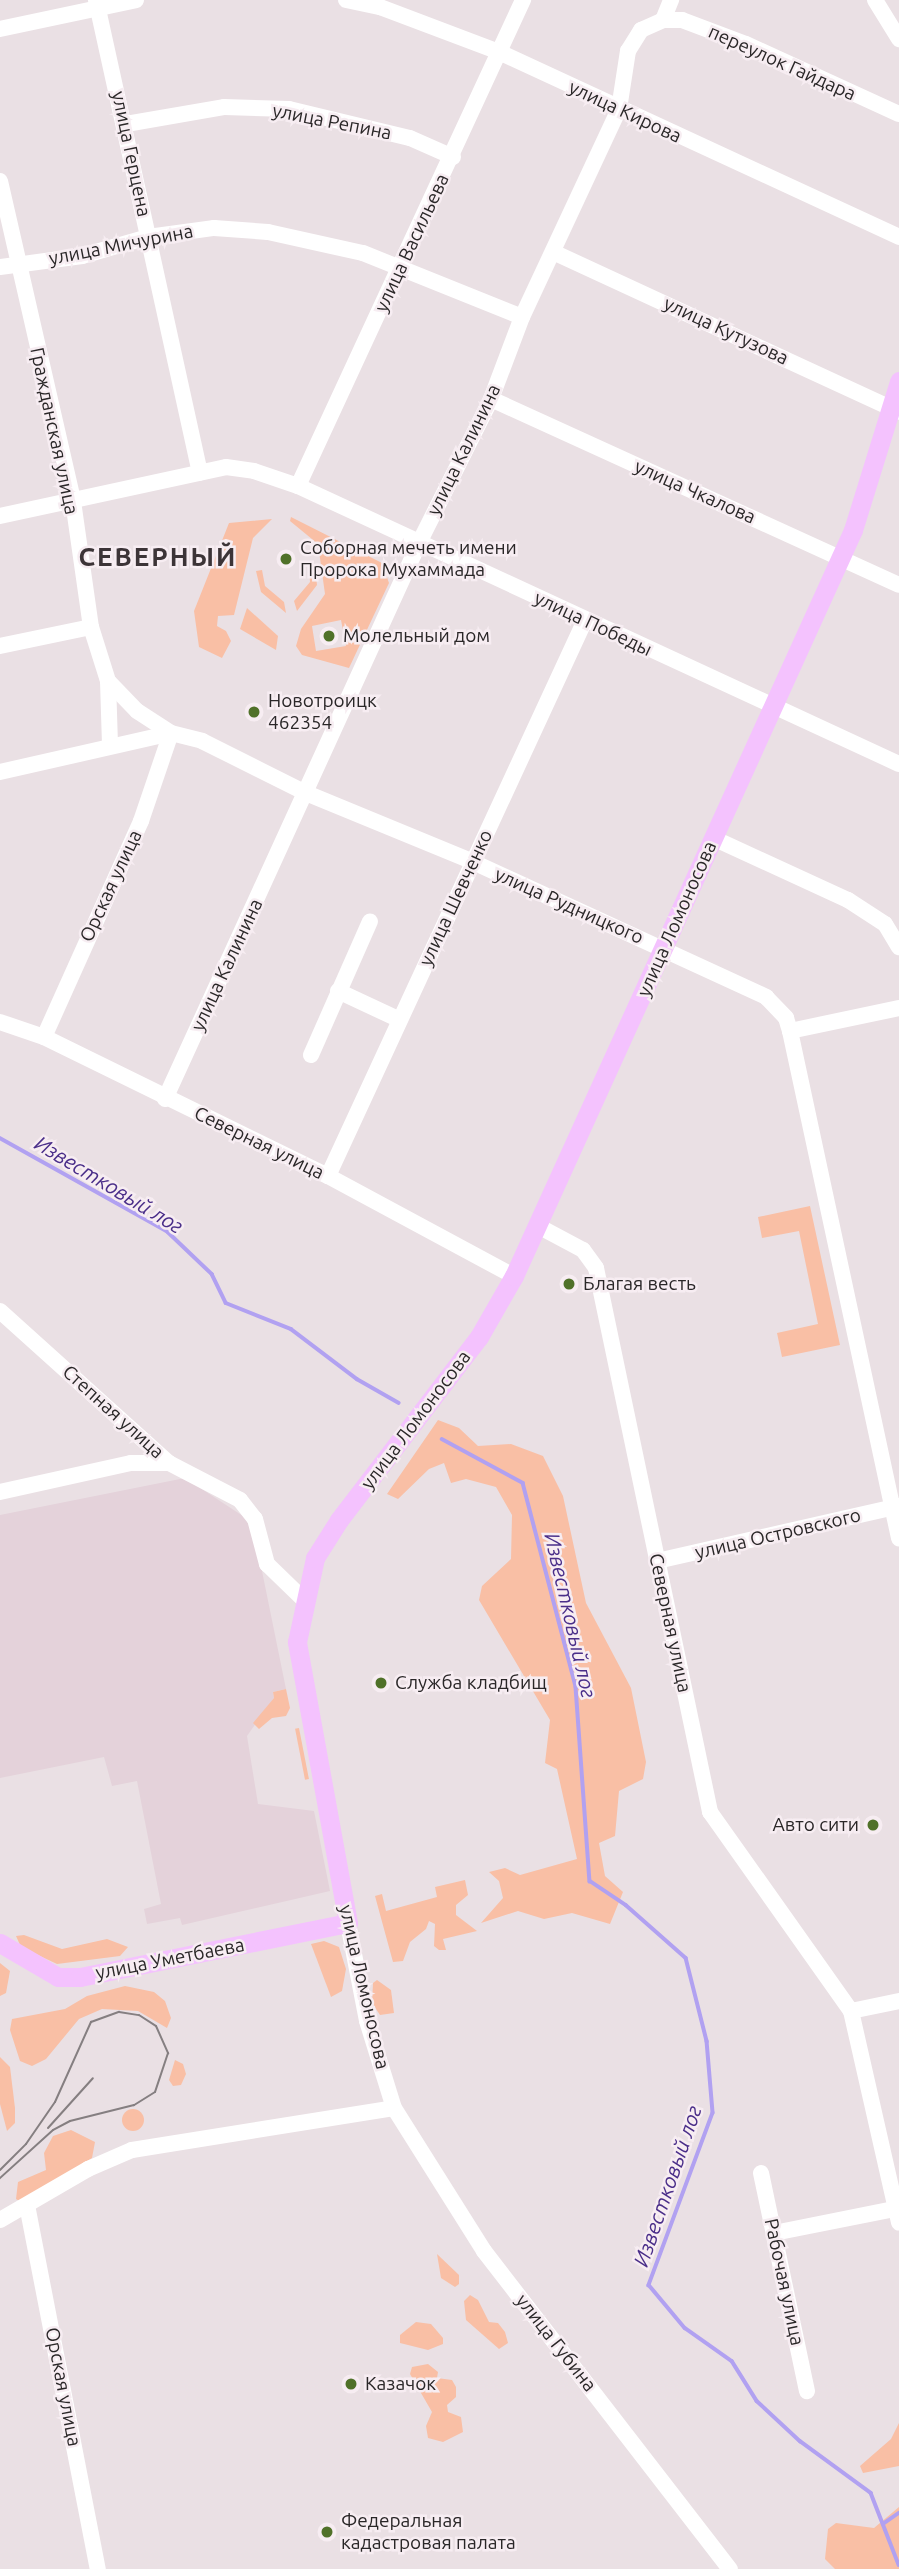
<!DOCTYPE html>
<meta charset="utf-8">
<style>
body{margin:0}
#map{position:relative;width:899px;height:2569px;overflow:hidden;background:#eae0e4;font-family:Ubuntu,sans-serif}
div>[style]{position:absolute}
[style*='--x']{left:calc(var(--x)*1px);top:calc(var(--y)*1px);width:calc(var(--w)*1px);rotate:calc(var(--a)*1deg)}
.built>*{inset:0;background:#e4d2da}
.green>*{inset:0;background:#f9bfa5;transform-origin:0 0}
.round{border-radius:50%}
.stream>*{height:3.5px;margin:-1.75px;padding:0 1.75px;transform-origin:1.75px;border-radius:1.75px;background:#b1a1f1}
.minor>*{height:16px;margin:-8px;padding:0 8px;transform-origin:8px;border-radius:8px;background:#fff}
.major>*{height:19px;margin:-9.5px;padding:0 9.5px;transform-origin:9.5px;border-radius:9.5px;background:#f4c2fe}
.tram>*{height:2px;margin:-1px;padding:0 1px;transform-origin:1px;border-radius:1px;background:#857f81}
.dots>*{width:19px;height:19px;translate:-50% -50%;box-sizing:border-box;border:4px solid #f7edf2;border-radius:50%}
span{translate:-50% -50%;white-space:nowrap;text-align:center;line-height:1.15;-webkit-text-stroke:5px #f7edf2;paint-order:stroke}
.street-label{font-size:19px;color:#2a2728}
.poi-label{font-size:19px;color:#2a2728}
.left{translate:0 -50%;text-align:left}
.right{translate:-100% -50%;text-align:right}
.water-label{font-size:21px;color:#4a2e89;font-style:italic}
.district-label{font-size:26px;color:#3c3437;font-weight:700;letter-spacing:2px}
</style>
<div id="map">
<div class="built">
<div style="clip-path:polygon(185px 1478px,252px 1522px,286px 1689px,273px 1692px,274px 1698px,247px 1736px,258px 1804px,314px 1811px,330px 1891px,182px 1925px,180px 1918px,147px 1924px,144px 1909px,161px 1904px,137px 1781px,112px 1786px,104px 1757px,0 1778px,0 1515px)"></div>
</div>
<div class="green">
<div style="clip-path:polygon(evenodd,291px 517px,382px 563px,389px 583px,349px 668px,302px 655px,296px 646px,301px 629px,325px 594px,318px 544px,290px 521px,291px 517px,341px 620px,346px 646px,316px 651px,312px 626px,341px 620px)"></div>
<div style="clip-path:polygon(272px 519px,253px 538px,234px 615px,218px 616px,217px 626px,226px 631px,231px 641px,222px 658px,199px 647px,194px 611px,229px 523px)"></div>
<div style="clip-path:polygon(315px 567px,317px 585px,297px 611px,294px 601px,310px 582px,309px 568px)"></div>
<div style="clip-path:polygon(262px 570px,265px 586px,284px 602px,286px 613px,261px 592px,256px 571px)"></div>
<div style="clip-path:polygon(247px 608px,278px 636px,276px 650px,240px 629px)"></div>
<div style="clip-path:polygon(810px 1206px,840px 1345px,782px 1357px,777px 1333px,818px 1324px,799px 1231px,762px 1238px,758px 1217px)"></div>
<div style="clip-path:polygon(438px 1420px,459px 1428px,478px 1446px,511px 1444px,543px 1456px,563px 1496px,586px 1603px,631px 1688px,646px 1762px,643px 1779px,619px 1791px,615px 1836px,599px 1843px,605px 1876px,623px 1892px,610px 1924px,572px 1913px,544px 1919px,518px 1911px,481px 1923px,503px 1898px,499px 1881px,489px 1872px,505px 1868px,520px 1875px,577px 1859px,557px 1769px,545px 1763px,550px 1720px,479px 1600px,482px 1586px,511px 1559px,512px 1515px,496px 1487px,466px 1479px,451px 1483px,444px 1463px,429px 1469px,398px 1499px,387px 1494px)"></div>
<div style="clip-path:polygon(286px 1689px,290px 1708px,286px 1716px,272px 1718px,259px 1729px,253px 1723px,274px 1698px,273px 1692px)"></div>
<div style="left:299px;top:1728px;width:52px;height:4px;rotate:79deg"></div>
<div style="clip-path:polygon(465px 1880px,468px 1895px,456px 1905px,456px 1915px,477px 1931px,443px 1939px,446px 1950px,439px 1950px,434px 1946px,435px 1924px,429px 1921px,426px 1929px,410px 1942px,403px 1961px,393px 1962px,375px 1896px,382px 1894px,386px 1911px,437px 1897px,435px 1887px)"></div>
<div style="clip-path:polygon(24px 1935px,62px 1949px,107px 1939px,128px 1947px,120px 1956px,57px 1964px,21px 1947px,16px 1936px)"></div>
<div style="clip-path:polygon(324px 1941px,339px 1947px,346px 1969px,342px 1991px,331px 1997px,311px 1944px)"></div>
<div style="clip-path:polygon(0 1963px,10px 1971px,6px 1993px,0 1996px)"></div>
<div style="clip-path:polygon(377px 1980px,391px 1990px,394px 2013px,380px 2015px,372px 2003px,373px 1983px)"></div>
<div style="clip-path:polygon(125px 1986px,154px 1992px,165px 2001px,171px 2018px,167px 2028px,138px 2011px,102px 2009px,79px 2019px,46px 2059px,32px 2066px,20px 2061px,10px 2030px,12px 2019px,65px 2009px,87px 1996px)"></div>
<div style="clip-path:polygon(0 2057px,10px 2067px,15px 2108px,15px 2123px,7px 2131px,0 2104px)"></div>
<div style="clip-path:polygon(175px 2060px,183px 2064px,186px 2074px,181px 2085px,173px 2086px,169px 2080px)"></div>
<div class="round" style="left:122px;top:2109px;width:22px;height:22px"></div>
<div style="clip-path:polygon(71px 2130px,95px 2142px,92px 2158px,21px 2202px,16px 2199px,18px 2182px,46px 2170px,44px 2153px,53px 2136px)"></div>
<div style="clip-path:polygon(437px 2254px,459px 2275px,459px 2284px,455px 2287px,441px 2278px)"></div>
<div style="clip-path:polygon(470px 2295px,478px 2300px,489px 2322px,498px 2323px,505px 2332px,508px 2343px,499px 2349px,466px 2320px,464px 2301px)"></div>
<div style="clip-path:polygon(416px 2322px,431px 2324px,443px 2338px,443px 2344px,428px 2350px,400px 2343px,400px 2335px)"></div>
<div style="clip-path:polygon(428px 2364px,438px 2372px,437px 2378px,452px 2380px,456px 2387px,456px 2397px,447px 2405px,448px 2412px,461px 2417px,463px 2432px,443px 2442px,428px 2438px,426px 2426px,432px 2412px,410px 2374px,412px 2367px)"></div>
<div style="clip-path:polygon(899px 2423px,899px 2466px,863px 2473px,860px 2466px,891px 2439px)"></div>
<div style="clip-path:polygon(899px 2507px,899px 2569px,835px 2569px,825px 2559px,828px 2529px,836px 2523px,874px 2528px)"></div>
</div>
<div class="stream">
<div style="--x:0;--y:1138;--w:193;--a:29.2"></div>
<div style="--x:168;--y:1232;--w:61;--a:43.7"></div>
<div style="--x:212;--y:1274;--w:32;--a:64"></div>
<div style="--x:226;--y:1303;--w:70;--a:21.8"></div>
<div style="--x:291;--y:1329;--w:83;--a:37.1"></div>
<div style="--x:357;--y:1379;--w:48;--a:29.7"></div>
<div style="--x:442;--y:1439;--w:92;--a:28.5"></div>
<div style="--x:523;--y:1483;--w:211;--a:75.4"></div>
<div style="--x:576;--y:1687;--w:195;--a:85.9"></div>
<div style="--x:590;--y:1881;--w:43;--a:33.7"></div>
<div style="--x:626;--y:1905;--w:80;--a:41.5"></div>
<div style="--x:686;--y:1958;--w:86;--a:75.8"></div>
<div style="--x:707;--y:2041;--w:72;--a:85.2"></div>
<div style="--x:713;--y:2113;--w:184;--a:110.4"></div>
<div style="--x:649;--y:2285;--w:56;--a:50.1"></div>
<div style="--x:685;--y:2328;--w:57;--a:35.1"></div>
<div style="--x:732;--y:2361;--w:47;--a:58"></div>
<div style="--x:757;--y:2401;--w:59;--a:42.9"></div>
<div style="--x:800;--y:2441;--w:88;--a:36.2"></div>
<div style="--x:871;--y:2493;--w:77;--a:68.7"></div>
<div style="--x:883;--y:2524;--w:19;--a:-35"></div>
</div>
<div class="minor">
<div style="--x:96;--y:0;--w:484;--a:77.6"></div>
<div style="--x:346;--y:0;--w:35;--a:12"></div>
<div style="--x:380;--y:7;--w:127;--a:20.7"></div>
<div style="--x:499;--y:52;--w:441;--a:24.8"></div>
<div style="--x:875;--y:0;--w:46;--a:58.4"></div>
<div style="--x:663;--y:20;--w:19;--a:0"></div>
<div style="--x:682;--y:20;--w:68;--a:20.6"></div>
<div style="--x:746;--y:44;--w:168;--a:24.6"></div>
<div style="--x:0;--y:29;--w:139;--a:-12"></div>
<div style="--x:126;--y:124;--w:99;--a:-9.8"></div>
<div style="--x:224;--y:107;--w:65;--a:1.8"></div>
<div style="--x:289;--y:109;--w:124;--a:13.5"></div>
<div style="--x:410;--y:138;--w:47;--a:23.8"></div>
<div style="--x:0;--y:181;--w:328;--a:77.1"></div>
<div style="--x:73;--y:501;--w:127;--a:81.9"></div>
<div style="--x:91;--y:627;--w:57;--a:72.5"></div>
<div style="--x:108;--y:681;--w:63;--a:88.2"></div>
<div style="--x:553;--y:252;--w:381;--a:24.8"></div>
<div style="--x:0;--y:267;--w:83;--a:-7.6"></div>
<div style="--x:82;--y:256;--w:69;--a:-16.1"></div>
<div style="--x:148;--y:237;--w:67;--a:-7.8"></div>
<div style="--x:214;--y:228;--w:54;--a:4.2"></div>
<div style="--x:268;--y:232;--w:97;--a:12.5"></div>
<div style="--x:363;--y:253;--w:171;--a:21.9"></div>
<div style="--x:491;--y:399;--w:448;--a:24.5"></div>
<div style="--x:298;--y:486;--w:536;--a:-65.16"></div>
<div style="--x:0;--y:516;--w:231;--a:-12.2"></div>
<div style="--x:226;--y:467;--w:28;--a:8"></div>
<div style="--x:254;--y:471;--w:46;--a:18.8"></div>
<div style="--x:298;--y:486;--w:662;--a:24.82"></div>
<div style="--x:0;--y:646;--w:93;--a:-11.8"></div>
<div style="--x:0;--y:772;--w:175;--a:-12.8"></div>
<div style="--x:171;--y:733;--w:32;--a:14"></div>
<div style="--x:202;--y:741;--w:116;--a:26.6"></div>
<div style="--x:306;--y:793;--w:181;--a:22.4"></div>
<div style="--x:473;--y:862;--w:323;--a:24.7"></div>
<div style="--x:766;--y:997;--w:29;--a:46"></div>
<div style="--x:786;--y:1018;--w:14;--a:73"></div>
<div style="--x:790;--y:1031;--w:519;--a:77.87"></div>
<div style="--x:713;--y:838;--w:149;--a:24.7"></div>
<div style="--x:848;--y:900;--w:44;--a:33"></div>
<div style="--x:885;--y:924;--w:27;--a:59"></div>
<div style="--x:338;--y:991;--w:68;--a:25.1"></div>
<div style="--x:0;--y:1022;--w:46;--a:18.8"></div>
<div style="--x:44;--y:1037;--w:316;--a:26.1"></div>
<div style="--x:328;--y:1176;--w:211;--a:28.3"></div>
<div style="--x:790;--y:1031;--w:111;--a:-11.9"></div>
<div style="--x:44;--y:1037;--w:237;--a:-65.8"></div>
<div style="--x:141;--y:821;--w:93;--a:-71.2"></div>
<div style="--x:171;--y:733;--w:40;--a:-147.1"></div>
<div style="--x:137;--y:711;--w:42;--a:-134"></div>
<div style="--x:311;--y:1055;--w:146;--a:-66.2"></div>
<div style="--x:165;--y:1099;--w:611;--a:-65.45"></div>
<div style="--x:419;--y:543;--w:161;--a:-63.4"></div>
<div style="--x:491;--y:399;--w:88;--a:-69.3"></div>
<div style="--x:522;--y:317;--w:230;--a:-65"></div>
<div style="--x:619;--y:109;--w:59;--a:-81.2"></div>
<div style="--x:628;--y:51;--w:25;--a:-58"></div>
<div style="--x:641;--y:30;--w:24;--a:-24"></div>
<div style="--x:663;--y:20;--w:22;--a:-68"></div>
<div style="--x:328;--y:1176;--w:613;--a:-65.19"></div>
<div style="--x:538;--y:1226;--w:51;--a:28.1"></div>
<div style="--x:583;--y:1250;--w:22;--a:54"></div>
<div style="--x:596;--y:1268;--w:556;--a:78.16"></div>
<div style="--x:710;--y:1812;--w:244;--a:54.7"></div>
<div style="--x:851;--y:2011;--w:217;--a:77.2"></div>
<div style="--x:0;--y:1311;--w:227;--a:42"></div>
<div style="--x:169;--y:1463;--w:80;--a:27.5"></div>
<div style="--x:240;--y:1500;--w:24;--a:52"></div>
<div style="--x:255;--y:1519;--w:47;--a:75.1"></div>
<div style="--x:267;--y:1564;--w:50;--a:44.2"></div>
<div style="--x:0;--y:1492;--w:134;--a:-12.5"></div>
<div style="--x:131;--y:1463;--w:38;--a:0"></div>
<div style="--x:657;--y:1561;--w:248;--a:-12.8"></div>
<div style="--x:348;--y:1923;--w:100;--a:79"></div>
<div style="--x:367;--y:2021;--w:91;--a:72.8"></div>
<div style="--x:394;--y:2108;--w:169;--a:57.8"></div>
<div style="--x:484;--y:2251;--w:402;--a:52.3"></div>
<div style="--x:851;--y:2011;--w:49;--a:-11.8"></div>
<div style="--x:761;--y:2173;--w:223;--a:78.1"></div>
<div style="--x:27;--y:2205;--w:371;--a:79"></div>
<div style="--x:0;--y:2220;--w:102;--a:-30.1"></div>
<div style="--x:88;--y:2169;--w:48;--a:-23.4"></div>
<div style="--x:132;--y:2150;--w:265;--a:-9.1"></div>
<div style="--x:774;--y:2233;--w:127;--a:-11.3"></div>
</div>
<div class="major">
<div style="--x:0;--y:1943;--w:67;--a:30.4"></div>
<div style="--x:58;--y:1977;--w:22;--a:0"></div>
<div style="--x:80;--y:1977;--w:273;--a:-11.4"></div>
<div style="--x:348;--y:1923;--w:286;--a:-100.3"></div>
<div style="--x:297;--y:1642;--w:86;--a:-77.9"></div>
<div style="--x:315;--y:1558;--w:45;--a:-57.7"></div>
<div style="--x:339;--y:1520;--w:230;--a:-52.6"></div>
<div style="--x:479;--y:1337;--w:70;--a:-60.2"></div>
<div style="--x:514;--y:1276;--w:819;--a:-65.56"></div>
<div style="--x:853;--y:530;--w:156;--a:-72.8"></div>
</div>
<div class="tram">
<div style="--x:48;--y:2128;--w:67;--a:-48"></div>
<div style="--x:0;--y:2170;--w:37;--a:-45"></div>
<div style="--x:26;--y:2144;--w:51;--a:-55.4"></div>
<div style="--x:55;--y:2102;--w:88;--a:-65.8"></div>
<div style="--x:91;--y:2022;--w:30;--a:-20"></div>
<div style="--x:119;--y:2012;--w:20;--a:9"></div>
<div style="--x:139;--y:2015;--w:20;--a:33"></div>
<div style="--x:156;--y:2026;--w:30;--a:66"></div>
<div style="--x:168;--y:2053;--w:41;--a:108.4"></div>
<div style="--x:155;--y:2092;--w:25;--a:148"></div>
<div style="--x:134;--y:2105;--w:66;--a:166"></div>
<div style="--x:70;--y:2121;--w:19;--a:152"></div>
<div style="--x:53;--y:2130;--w:72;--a:137.8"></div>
</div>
<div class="dots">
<div style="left:286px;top:559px;background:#507129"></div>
<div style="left:329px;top:636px;background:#507129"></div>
<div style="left:254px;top:712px;background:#507129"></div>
<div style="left:569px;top:1284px;background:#507129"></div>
<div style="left:381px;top:1683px;background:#507129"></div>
<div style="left:873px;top:1825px;background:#507129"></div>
<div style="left:351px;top:2384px;background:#507129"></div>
<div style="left:327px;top:2532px;background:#507129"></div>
</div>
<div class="street-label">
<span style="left:782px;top:63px;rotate:24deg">переулок Гайдара</span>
<span style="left:625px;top:112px;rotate:25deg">улица Кирова</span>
<span style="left:332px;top:122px;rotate:11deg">улица Репина</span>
<span style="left:131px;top:154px;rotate:78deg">улица Герцена</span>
<span style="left:412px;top:243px;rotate:-65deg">улица Васильева</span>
<span style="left:121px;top:245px;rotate:-11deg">улица Мичурина</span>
<span style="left:726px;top:331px;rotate:25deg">улица Кутузова</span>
<span style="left:54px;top:431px;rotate:78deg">Гражданская улица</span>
<span style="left:464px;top:450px;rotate:-64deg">улица Калинина</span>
<span style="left:695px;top:492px;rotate:24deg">улица Чкалова</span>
<span style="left:593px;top:624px;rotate:25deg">улица Победы</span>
<span style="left:111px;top:886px;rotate:-65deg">Орская улица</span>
<span style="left:456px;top:898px;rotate:-65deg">улица Шевченко</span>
<span style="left:569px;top:906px;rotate:24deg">улица Рудницкого</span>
<span style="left:677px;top:919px;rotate:-66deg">улица Ломоносова</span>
<span style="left:227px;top:965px;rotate:-65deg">улица Калинина</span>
<span style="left:259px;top:1143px;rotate:26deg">Северная улица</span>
<span style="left:113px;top:1412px;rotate:42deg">Степная улица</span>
<span style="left:416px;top:1420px;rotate:-53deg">улица Ломоносова</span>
<span style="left:778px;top:1534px;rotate:-13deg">улица Островского</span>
<span style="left:670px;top:1623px;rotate:78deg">Северная улица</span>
<span style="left:170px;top:1959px;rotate:-11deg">улица Уметбаева</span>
<span style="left:364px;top:1987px;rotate:77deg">улица Ломоносова</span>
<span style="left:784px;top:2282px;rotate:78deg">Рабочая улица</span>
<span style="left:556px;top:2343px;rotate:52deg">улица Губина</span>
<span style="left:63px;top:2387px;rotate:79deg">Орская улица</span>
</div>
<div class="poi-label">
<span class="left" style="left:300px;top:559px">Соборная мечеть имени<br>Пророка Мухаммада</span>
<span class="left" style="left:343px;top:636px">Молельный дом</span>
<span class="left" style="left:268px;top:712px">Новотроицк<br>462354</span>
<span class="left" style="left:583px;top:1284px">Благая весть</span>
<span class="left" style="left:395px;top:1683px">Служба кладбищ</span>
<span class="right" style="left:859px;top:1825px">Авто сити</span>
<span class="left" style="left:365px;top:2384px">Казачок</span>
<span class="left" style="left:341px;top:2532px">Федеральная<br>кадастровая палата</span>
</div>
<div class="water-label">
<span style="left:109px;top:1184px;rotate:31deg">Известковый лог</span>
<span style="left:571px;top:1615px;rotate:77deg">Известковый лог</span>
<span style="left:667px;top:2186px;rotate:-71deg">Известковый лог</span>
</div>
<div class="district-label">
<span style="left:158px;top:557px">СЕВЕРНЫЙ</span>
</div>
</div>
